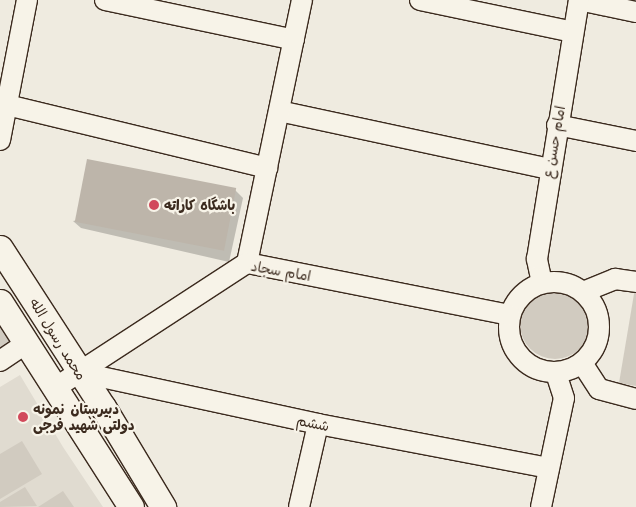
<!DOCTYPE html>
<meta charset="utf-8">
<style>
body{margin:0}
#map{position:relative;width:636px;height:507px;overflow:hidden;background:#efebe0;font-family:Mali,"Playpen Sans Arabic",sans-serif}
div>[style]{position:absolute}
[style*='--x']{left:calc(var(--x)*1px);top:calc(var(--y)*1px);width:calc(var(--w)*1px);rotate:calc(var(--a)*1deg)}
.built>*{inset:0;background:#e0dbd0}
.green>*{inset:0;background:#d1cbc0}
.round{border-radius:50%}
.shadow>*{inset:0;background:#0003}
.building>*{inset:0;background:#bdb5aa;transform-origin:0 0}
.roads{filter:drop-shadow(1px 0 #3b2a1e) drop-shadow(-1px 0 #3b2a1e) drop-shadow(0 1px #3b2a1e) drop-shadow(0 -1px #3b2a1e)}
.minor>*{height:20px;margin:-10px;padding:0 10px;transform-origin:10px;border-radius:10px;background:#f7f3e8}
.minor>.ring{margin:-10px;padding:0;box-sizing:content-box;background:none;border:20px solid #f7f3e8;border-radius:50%}
.tertiary>*{height:25px;margin:-12.5px;padding:0 12.5px;transform-origin:12.5px;border-radius:12.5px;background:#f7f3e8}
.dots>*{width:14px;height:14px;translate:-50% -50%;box-sizing:border-box;border:2px solid #f7f3e8;border-radius:50%}
span{translate:-50% -50%;white-space:nowrap;text-align:center;line-height:1.15;-webkit-text-stroke:4.5px #f7f3e8;paint-order:stroke}
.street-label{font-size:14px;color:#3b2a1e}
.poi-label{font-size:14px;color:#3b2a1e;font-weight:700}
.left{translate:0 -50%;text-align:left}
</style>
<div id="map">
<div class="built">
<div style="clip-path:polygon(20px 375px,63px 447px,103px 507px,0 507px,0 387px)"></div>
</div>
<div class="green">
<div style="clip-path:polygon(635px 288px,636px 288px,636px 386px,619px 383px)"></div>
<div class="round" style="left:520px;top:289px;width:70px;height:70px"></div>
<div style="clip-path:polygon(0 322px,14px 343px,0 351px)"></div>
<div style="clip-path:polygon(22px 441px,42px 474px,0 499px,0 454px)"></div>
<div style="clip-path:polygon(25px 487px,37px 506px,0 507px,0 502px)"></div>
<div style="clip-path:polygon(63px 491px,74px 507px,38px 507px)"></div>
</div>
<div class="shadow">
<div style="clip-path:polygon(235px 190px,243px 198px,229px 262px,81px 228px,73px 221px)"></div>
</div>
<div class="building">
<div style="left:87px;top:159px;width:152px;height:64px;rotate:11deg"></div>
</div>
<div class="roads">
<div class="minor">
<div style="--x:105;--y:0;--w:193;--a:11.9"></div>
<div style="--x:420;--y:0;--w:156;--a:11.8"></div>
<div style="--x:579;--y:0;--w:58;--a:11.9"></div>
<div style="--x:7;--y:105;--w:268;--a:13.6"></div>
<div style="--x:279;--y:111;--w:276;--a:12.1"></div>
<div style="--x:557;--y:125;--w:81;--a:11.4"></div>
<div style="--x:0;--y:140;--w:143;--a:-79.1"></div>
<div style="--x:247;--y:263;--w:269;--a:-78.2"></div>
<div class="ring" style="left:509px;top:282px;width:70px;height:70px"></div>
<div style="--x:542;--y:283;--w:25;--a:-102"></div>
<div style="--x:537;--y:259;--w:262;--a:-80.8"></div>
<div style="--x:583;--y:292;--w:35;--a:-22"></div>
<div style="--x:615;--y:279;--w:21;--a:8"></div>
<div style="--x:0;--y:361;--w:30;--a:-34"></div>
<div style="--x:582;--y:363;--w:31;--a:57"></div>
<div style="--x:599;--y:389;--w:38;--a:15"></div>
<div style="--x:78;--y:372;--w:246;--a:12.2"></div>
<div style="--x:318;--y:424;--w:235;--a:10.8"></div>
<div style="--x:55;--y:388;--w:229;--a:-33.1"></div>
<div style="--x:247;--y:263;--w:268;--a:11.2"></div>
<div style="--x:299;--y:507;--w:85;--a:-77.1"></div>
<div style="--x:541;--y:507;--w:111;--a:-78.1"></div>
<div style="--x:564;--y:398;--w:26;--a:-108"></div>
</div>
<div class="tertiary">
<div style="--x:0;--y:248;--w:189;--a:57.1"></div>
<div style="--x:103;--y:407;--w:117;--a:59"></div>
<div style="--x:0;--y:302;--w:243;--a:57.4"></div>
</div>
</div>
<div class="dots">
<div style="left:154px;top:205px;background:#d1495b"></div>
<div style="left:23px;top:417px;background:#d1495b"></div>
</div>
<div class="street-label">
<span style="left:554px;top:142px;rotate:-80deg">امام حسن ع</span>
<span style="left:281px;top:271px;rotate:10deg">امام سجاد</span>
<span style="left:58px;top:339px;rotate:58deg">محمد رسول الله</span>
<span style="left:313px;top:423px;rotate:12deg">ششم</span>
</div>
<div class="poi-label">
<span class="left" style="left:164px;top:205px">باشگاه کاراته</span>
<span class="left" style="left:33px;top:417px">دبیرستان نمونه<br>دولتی شهید فرجی</span>
</div>
</div>
